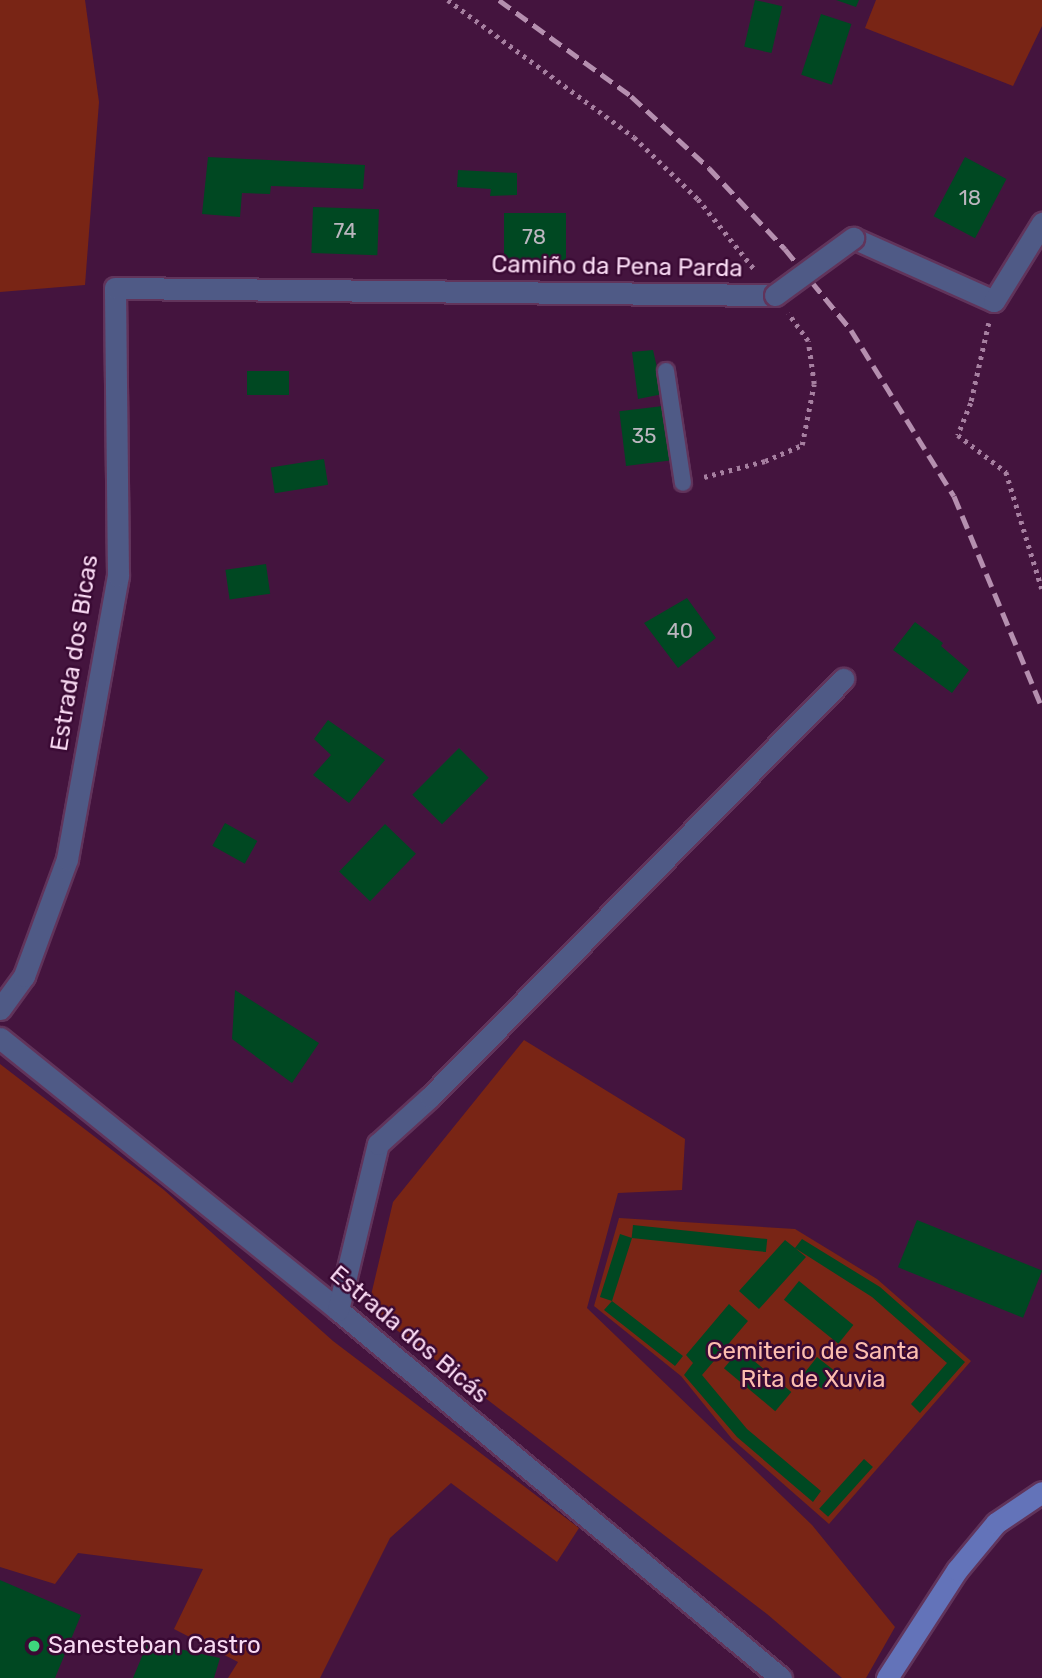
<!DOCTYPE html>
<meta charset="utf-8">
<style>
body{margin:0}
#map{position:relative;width:1042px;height:1678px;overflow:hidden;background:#44143e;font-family:Rubik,sans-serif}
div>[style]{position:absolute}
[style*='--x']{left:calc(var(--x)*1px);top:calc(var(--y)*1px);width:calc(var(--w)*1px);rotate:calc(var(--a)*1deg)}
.green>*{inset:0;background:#792515}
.building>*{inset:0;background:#004822;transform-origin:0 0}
.path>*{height:4.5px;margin-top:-2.25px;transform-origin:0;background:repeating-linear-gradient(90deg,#a67fa0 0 3.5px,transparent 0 8.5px)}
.roads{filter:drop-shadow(2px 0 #61345b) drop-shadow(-2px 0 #61345b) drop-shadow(0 2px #61345b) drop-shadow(0 -2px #61345b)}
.lane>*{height:16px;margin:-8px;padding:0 8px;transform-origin:8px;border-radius:8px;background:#4f5a86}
.street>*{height:21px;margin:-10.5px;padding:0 10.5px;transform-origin:10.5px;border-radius:10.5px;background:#4f5a86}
.secondary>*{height:21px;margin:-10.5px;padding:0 10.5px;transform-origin:10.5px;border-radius:10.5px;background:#6373b9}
.rail>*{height:5px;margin-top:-2.5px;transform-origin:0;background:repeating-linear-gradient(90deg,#b58faf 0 14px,transparent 0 21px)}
.bridges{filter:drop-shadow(2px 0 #61345b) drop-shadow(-2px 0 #61345b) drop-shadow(0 2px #61345b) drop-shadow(0 -2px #61345b)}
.street-bridge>*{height:21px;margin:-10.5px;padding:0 10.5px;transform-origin:10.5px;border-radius:10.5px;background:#4f5a86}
.dots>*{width:19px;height:19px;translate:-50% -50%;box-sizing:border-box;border:4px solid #390933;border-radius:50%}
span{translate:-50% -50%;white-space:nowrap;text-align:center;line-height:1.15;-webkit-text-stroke:5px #390933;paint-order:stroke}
.number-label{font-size:21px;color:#bbb6bf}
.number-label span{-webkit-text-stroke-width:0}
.street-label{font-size:24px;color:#f9daf3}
.park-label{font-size:24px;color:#fcbdaf}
.poi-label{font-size:24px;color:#f9daf3}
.left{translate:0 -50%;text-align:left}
</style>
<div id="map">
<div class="green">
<div style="clip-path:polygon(0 0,85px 0,99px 102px,85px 285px,0 292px)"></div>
<div style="clip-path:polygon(876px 0,1042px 0,1042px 26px,1013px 86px,865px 28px)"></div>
<div style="clip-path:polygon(524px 1040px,685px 1139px,682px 1190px,618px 1193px,587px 1308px,812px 1525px,895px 1627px,866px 1678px,842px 1678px,767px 1614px,368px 1308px,393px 1202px)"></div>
<div style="clip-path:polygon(0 1064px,164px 1190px,333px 1341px,579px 1528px,557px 1562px,451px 1483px,390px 1538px,320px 1678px,228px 1678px,238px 1662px,174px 1629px,203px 1569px,78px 1553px,55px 1584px,0 1567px)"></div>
<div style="clip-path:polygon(619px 1218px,795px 1229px,877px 1279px,971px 1361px,829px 1524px,732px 1439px,681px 1376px,594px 1306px)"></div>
</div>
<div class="building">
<div style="left:755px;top:0;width:28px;height:48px;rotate:13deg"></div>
<div style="clip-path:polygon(836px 0,859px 0,856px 7px)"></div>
<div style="left:821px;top:14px;width:32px;height:64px;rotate:18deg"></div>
<div style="clip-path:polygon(208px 157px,365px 165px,363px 189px,271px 186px,270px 194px,242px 193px,240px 217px,202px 214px)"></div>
<div style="left:965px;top:157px;width:47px;height:67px;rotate:28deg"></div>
<div style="clip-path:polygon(458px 170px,517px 173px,517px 195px,490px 196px,491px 189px,457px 187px)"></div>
<div style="left:313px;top:207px;width:66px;height:46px;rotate:2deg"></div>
<div style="left:504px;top:213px;width:62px;height:47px"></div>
<div style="clip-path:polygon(653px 350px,663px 394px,638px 399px,632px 352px)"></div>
<div style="left:289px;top:371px;width:24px;height:42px;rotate:90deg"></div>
<div style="left:663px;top:406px;width:55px;height:44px;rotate:83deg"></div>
<div style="left:324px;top:459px;width:26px;height:54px;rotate:81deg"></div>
<div style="left:266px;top:564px;width:30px;height:41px;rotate:82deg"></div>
<div style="clip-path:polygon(687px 598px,716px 638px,678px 668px,644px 623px)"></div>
<div style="clip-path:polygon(915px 622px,943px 643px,941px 646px,969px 670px,952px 693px,893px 650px)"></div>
<div style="clip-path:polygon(328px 720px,385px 760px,349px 803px,313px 775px,331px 755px,314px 739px)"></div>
<div style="left:459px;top:748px;width:42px;height:66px;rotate:45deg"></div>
<div style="left:225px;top:823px;width:37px;height:26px;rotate:29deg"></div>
<div style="left:385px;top:824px;width:43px;height:66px;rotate:44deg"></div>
<div style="clip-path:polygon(235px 990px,319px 1043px,292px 1083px,232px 1039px)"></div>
<div style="left:917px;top:1220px;width:135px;height:51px;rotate:22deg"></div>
<div style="left:633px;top:1225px;width:135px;height:13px;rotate:6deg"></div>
<div style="clip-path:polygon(620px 1234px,632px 1238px,612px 1301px,683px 1356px,675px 1366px,604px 1310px,612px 1301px,600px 1297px)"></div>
<div style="clip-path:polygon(802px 1239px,880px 1287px,965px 1362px,920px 1413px,911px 1404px,947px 1363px,872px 1297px,795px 1248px,806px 1257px,759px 1309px,739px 1291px,785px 1240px,795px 1248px)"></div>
<div style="left:799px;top:1281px;width:70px;height:24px;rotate:39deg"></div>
<div style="clip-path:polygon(729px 1304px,748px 1321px,702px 1375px,747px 1429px,821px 1491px,813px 1502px,737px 1437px,684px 1375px,693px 1363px,686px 1355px)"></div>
<div style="left:740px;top:1349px;width:67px;height:25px;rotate:40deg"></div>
<div style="left:817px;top:1357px;width:23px;height:22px;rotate:38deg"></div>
<div style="left:864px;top:1459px;width:12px;height:67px;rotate:42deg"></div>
<div style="clip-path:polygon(0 1580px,81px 1615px,55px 1678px,0 1678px)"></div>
<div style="clip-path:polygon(148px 1642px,220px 1658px,214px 1678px,133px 1678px)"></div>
</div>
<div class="path">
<div style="--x:448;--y:0;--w:231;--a:36.4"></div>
<div style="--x:634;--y:137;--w:89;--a:44.1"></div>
<div style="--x:698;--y:199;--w:91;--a:51.2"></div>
<div style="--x:989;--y:323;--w:82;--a:102.7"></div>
<div style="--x:971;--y:403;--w:35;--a:112"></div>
<div style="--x:958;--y:435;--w:61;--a:37.6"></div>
<div style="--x:1006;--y:472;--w:122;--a:72.9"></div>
<div style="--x:704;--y:477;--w:63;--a:-14.7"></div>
<div style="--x:765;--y:461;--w:40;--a:-23.4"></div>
<div style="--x:802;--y:445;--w:62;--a:-78.9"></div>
<div style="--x:814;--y:384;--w:43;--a:-97.9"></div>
<div style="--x:808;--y:341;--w:34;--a:-126"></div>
</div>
<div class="roads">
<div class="lane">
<div style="--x:666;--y:371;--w:113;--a:81.4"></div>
</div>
<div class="street">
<div style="--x:853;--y:238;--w:154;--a:24.1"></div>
<div style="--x:994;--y:301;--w:92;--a:-58.4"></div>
<div style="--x:0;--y:1009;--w:41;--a:-54"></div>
<div style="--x:24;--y:976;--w:125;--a:-69.8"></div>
<div style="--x:67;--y:859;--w:288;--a:-79.8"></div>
<div style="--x:118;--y:576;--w:288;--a:-90.6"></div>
<div style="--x:115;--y:288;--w:660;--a:0.61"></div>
<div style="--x:0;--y:1038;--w:434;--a:38.8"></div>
<div style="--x:338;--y:1310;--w:576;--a:39.72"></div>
<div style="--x:338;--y:1310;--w:171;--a:-76.5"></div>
<div style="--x:378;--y:1144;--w:70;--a:-42.1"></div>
<div style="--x:430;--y:1097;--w:588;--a:-45.34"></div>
</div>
<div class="secondary">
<div style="--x:887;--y:1678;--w:129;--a:-57.1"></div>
<div style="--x:957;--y:1570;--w:61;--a:-50.3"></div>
<div style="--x:996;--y:1523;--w:55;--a:-34"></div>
</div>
</div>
<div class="rail">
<div style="--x:499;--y:0;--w:163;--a:36"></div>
<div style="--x:631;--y:96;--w:106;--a:42.7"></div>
<div style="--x:709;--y:168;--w:111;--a:46.8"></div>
<div style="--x:785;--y:249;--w:104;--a:50.8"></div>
<div style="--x:851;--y:330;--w:195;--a:58.2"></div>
<div style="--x:954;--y:496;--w:229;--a:67.4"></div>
</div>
<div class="bridges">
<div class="street-bridge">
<div style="--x:775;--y:295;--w:97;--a:-36.2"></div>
</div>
</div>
<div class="dots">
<div style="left:34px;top:1646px;background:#3ed77d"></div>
</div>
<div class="number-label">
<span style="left:970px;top:198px">18</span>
<span style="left:345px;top:231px">74</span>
<span style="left:534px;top:237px">78</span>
<span style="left:644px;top:436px">35</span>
<span style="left:680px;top:631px">40</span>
</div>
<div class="street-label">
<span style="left:617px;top:267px;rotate:1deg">Camiño da Pena Parda</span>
<span style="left:75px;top:653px;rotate:-81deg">Estrada dos Bicas</span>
<span style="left:409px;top:1335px;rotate:40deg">Estrada dos Bicás</span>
</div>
<div class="park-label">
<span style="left:813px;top:1366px">Cemiterio de Santa<br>Rita de Xuvia</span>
</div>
<div class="poi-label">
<span class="left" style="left:48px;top:1646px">Sanesteban Castro</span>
</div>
</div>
